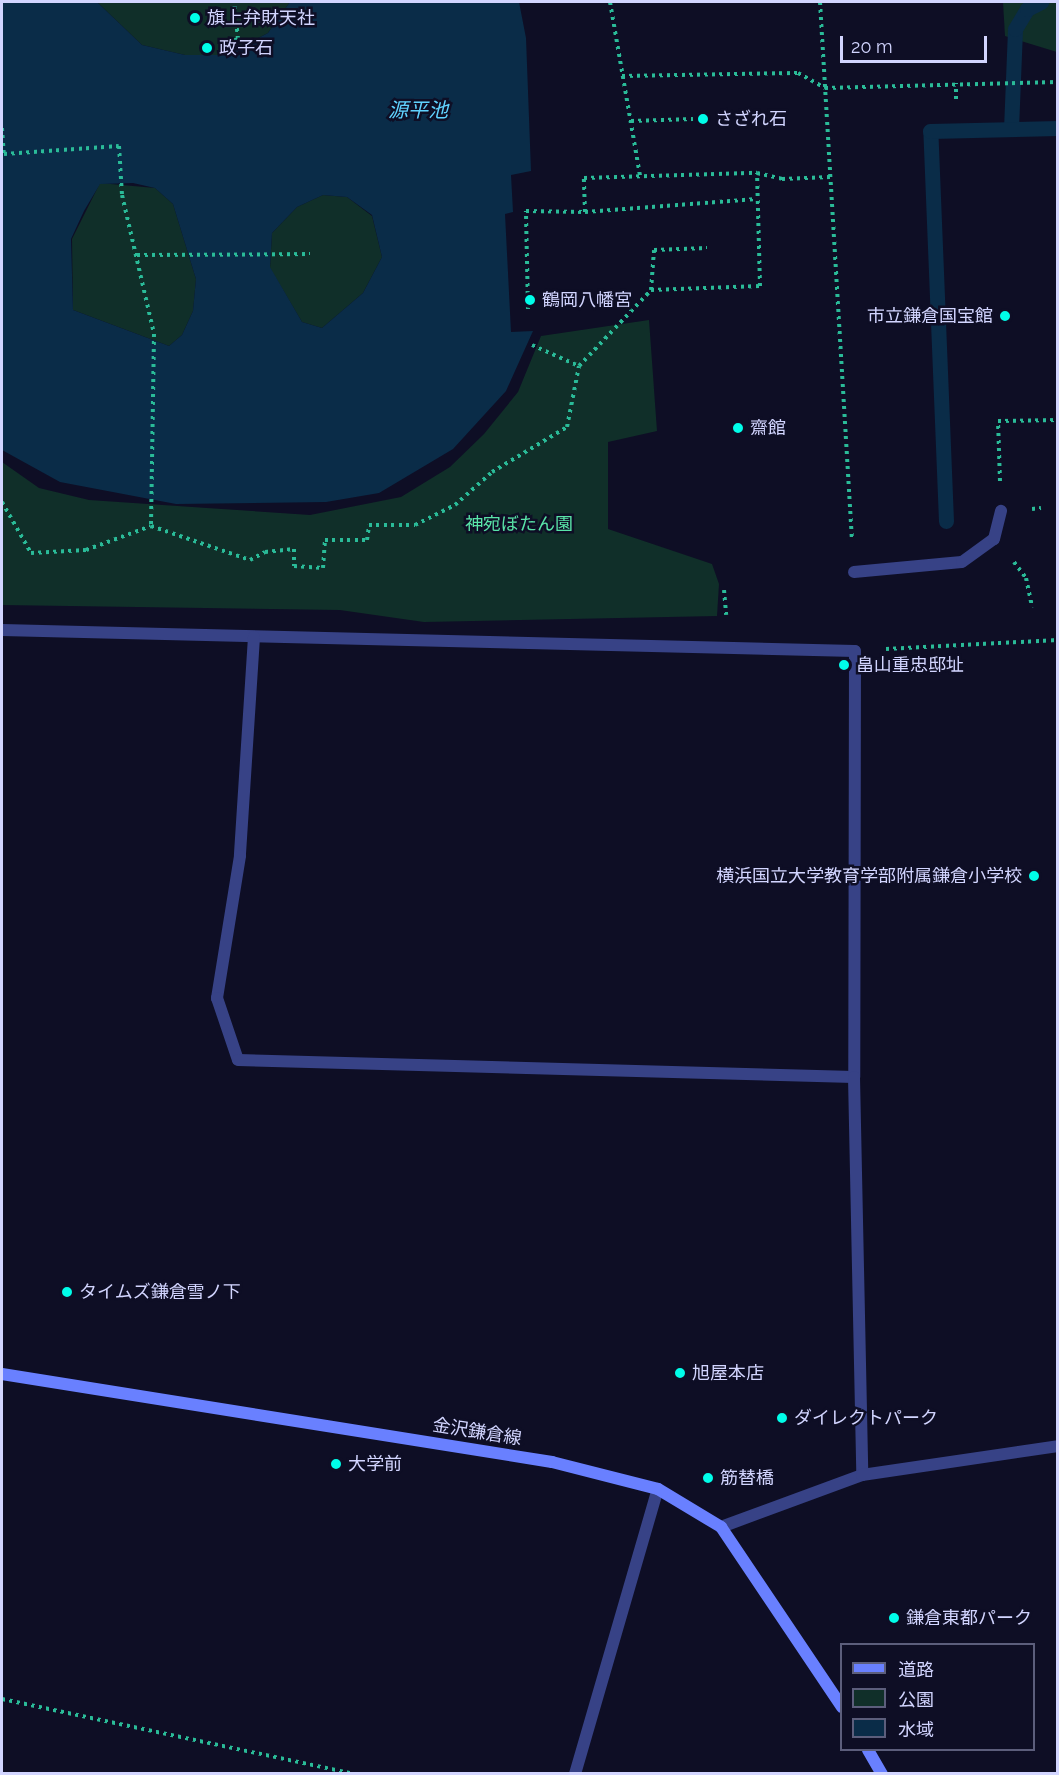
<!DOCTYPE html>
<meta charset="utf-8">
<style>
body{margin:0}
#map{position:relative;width:1059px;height:1775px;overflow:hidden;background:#0e0e25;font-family:Raleway,"Noto Sans JP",sans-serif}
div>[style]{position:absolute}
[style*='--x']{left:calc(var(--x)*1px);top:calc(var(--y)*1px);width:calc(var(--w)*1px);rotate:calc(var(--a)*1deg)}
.green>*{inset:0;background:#102f29}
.water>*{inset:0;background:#0a2c48}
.stream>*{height:15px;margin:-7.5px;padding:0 7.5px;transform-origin:7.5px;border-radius:7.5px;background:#0a2c48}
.path>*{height:4px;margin-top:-2px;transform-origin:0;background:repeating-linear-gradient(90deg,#2abb98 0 3px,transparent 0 7.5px)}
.lane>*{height:12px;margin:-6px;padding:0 6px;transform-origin:6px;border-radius:6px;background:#374286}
.street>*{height:12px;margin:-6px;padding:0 6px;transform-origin:6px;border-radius:6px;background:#374286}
.secondary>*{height:12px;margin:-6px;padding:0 6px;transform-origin:6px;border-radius:6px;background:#6980ff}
.dots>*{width:16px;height:16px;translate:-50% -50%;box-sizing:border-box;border:3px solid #0e0e25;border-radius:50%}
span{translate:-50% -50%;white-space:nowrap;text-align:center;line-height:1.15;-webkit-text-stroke:5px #0e0e25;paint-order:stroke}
.poi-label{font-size:18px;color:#d2d5ff}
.left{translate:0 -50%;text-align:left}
.right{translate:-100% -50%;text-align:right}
.park-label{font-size:18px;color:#59e4a8}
.street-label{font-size:18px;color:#d2d5ff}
.water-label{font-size:20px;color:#60d2ff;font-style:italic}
.frame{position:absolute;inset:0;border:3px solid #d2d5ff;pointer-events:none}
.legend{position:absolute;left:840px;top:1643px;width:195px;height:108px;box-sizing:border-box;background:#0e0e25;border:2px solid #5c5e7c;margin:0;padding:8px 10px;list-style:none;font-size:18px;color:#d2d5ff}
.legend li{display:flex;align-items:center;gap:12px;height:30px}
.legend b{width:30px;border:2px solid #5c5e7c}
.scale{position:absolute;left:840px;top:36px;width:147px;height:27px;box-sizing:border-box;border:3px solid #d2d5ff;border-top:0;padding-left:8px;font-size:18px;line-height:21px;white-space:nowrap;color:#d2d5ff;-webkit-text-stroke:4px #0e0e25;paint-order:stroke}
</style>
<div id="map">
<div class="green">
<div style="clip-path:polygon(97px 2px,290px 2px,268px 33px,226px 55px,185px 55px,142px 45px)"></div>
<div style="clip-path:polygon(1003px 2px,1057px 2px,1057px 52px,1005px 36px)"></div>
<div style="clip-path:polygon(100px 183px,155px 188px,173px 204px,196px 279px,193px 311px,182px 335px,169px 346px,73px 310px,72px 239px)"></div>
<div style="clip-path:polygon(323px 195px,347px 197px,372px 216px,382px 257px,363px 293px,322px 328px,302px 322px,270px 268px,272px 233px,297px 207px)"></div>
<div style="clip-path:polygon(649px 320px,657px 431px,608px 442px,608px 529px,712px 564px,719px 584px,717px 616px,424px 622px,340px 610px,2px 605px,2px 462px,39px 488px,89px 500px,310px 515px,401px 497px,450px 467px,484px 434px,518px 392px,541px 336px)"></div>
</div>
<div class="water">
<div style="clip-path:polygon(evenodd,2px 2px,97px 2px,142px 45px,185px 55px,226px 55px,268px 33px,290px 2px,519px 2px,526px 38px,531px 171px,511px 175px,513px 212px,505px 214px,511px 332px,533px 331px,506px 391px,453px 449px,379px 493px,326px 502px,176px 504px,60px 482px,2px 450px,2px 2px,133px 183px,155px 188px,173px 204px,196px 279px,193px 311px,182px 335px,169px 346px,73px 310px,71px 239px,84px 211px,100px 184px,133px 183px,2px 2px,323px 195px,347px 197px,372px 215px,382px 257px,363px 293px,322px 328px,302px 322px,270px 267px,272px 233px,297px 207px,323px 195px)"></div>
</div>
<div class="stream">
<div style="--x:1011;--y:129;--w:100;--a:-87.7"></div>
<div style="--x:1015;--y:29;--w:23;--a:-59"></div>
<div style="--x:1027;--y:9;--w:16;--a:-27"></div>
<div style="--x:946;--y:521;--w:390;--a:-92.3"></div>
<div style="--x:930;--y:131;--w:128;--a:-1.3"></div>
</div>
<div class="path">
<div style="--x:610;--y:2;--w:177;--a:80.2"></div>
<div style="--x:820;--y:2;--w:539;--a:86.6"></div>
<div style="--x:220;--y:45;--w:19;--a:-18"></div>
<div style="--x:238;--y:39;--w:37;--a:-96"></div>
<div style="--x:622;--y:76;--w:176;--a:-1"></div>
<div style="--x:798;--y:73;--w:31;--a:29"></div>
<div style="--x:825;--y:88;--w:233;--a:-1.5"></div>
<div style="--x:956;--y:99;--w:16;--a:-90"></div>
<div style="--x:631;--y:121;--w:62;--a:-1.8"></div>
<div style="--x:2;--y:128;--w:26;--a:86"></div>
<div style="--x:4;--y:154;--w:115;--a:-4"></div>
<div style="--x:119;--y:146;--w:49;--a:86.5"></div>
<div style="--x:122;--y:195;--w:143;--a:77"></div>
<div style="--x:154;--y:334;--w:192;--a:90.9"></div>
<div style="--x:585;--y:212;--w:172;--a:-4.3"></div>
<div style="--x:137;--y:255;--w:173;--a:-0.3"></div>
<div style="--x:651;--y:290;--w:40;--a:-85.7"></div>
<div style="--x:654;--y:250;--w:53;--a:-2.2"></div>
<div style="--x:528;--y:309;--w:98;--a:-91.2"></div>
<div style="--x:526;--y:211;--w:59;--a:1"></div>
<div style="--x:585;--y:212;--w:34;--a:-92"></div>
<div style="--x:584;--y:178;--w:173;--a:-1.7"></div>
<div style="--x:757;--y:173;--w:26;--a:13"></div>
<div style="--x:782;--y:179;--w:48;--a:-2.4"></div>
<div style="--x:532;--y:345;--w:51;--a:24.1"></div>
<div style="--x:1000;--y:481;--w:60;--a:-91.9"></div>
<div style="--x:998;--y:421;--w:60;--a:-1"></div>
<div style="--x:2;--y:502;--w:59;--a:60.4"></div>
<div style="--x:31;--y:553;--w:55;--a:-3.1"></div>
<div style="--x:86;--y:550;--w:69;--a:-20.3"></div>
<div style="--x:151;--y:526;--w:105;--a:19"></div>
<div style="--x:250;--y:560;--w:17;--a:-28"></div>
<div style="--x:265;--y:552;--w:29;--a:-6"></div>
<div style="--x:294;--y:549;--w:17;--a:90"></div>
<div style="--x:294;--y:566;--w:29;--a:4"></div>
<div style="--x:323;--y:568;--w:28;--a:-86"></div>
<div style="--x:325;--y:540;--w:42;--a:0"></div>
<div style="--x:367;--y:540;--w:15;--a:-82"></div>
<div style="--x:369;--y:525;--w:46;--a:0"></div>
<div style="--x:415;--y:525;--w:45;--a:-26.6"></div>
<div style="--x:455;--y:505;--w:50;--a:-41.7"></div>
<div style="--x:492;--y:472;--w:87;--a:-31"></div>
<div style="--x:567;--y:427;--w:62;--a:-78.9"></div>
<div style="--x:579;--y:366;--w:105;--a:-46.5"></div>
<div style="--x:651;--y:290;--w:109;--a:-2.1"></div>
<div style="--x:760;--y:286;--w:113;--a:-91.5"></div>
<div style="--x:1032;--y:509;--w:9;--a:-6"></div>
<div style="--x:1014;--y:562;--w:20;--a:53"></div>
<div style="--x:1026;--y:578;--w:30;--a:78"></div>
<div style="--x:724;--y:590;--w:25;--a:85"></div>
<div style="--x:886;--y:649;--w:172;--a:-3"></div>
<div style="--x:2;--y:1699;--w:360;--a:12"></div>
</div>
<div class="lane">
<div style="--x:854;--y:572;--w:108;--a:-5.3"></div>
<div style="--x:962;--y:562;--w:39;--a:-36"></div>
<div style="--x:994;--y:539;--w:29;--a:-76"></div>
<div style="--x:2;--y:630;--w:853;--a:1.41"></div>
<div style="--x:254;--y:637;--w:219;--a:93.7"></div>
<div style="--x:240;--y:856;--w:144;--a:99.2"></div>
<div style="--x:217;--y:998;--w:65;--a:71.3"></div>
<div style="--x:238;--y:1060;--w:616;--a:1.58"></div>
</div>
<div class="street">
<div style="--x:855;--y:651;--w:426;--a:90.1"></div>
<div style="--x:854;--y:1077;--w:398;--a:88.8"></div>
<div style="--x:721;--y:1527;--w:150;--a:-20.2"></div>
<div style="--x:862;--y:1475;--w:198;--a:-8.4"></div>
<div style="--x:575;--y:1774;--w:297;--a:-73.8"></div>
</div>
<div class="secondary">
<div style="--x:2;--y:1374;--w:557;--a:9.09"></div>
<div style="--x:552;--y:1462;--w:109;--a:14.3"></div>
<div style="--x:658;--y:1489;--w:74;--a:31.1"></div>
<div style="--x:721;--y:1527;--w:217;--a:56.1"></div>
<div style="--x:868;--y:1750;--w:28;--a:60"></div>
</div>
<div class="dots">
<div style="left:195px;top:18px;background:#00fde9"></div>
<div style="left:207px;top:48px;background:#00fde9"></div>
<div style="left:703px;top:119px;background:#00fde9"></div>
<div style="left:530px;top:300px;background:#00fde9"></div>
<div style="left:1005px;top:316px;background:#00fde9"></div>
<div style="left:738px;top:428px;background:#00fde9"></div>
<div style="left:844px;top:665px;background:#00fde9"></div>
<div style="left:1034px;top:876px;background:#00fde9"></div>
<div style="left:67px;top:1292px;background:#00fde9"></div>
<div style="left:680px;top:1373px;background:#00fde9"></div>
<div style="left:782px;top:1418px;background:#00fde9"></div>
<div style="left:336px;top:1464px;background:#00fde9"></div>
<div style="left:708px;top:1478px;background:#00fde9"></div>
<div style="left:894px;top:1618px;background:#00fde9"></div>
</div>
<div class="poi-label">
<span class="left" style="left:207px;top:18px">旗上弁財天社</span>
<span class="left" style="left:219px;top:48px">政子石</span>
<span class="left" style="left:715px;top:119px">さざれ石</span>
<span class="left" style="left:542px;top:300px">鶴岡八幡宮</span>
<span class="right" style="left:993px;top:316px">市立鎌倉国宝館</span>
<span class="left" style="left:750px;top:428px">齋館</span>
<span class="left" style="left:856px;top:665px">畠山重忠邸址</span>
<span class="right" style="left:1022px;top:876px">横浜国立大学教育学部附属鎌倉小学校</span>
<span class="left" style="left:79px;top:1292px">タイムズ鎌倉雪ノ下</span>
<span class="left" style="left:692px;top:1373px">旭屋本店</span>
<span class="left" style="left:794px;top:1418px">ダイレクトパーク</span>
<span class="left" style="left:348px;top:1464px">大学前</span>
<span class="left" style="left:720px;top:1478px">筋替橋</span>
<span class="left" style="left:906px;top:1618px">鎌倉東都パーク</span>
</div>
<div class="park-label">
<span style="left:519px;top:524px">神宛ぼたん園</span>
</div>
<div class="street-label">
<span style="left:477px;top:1432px;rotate:9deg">金沢鎌倉線</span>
</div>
<div class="water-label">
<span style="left:418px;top:110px">源平池</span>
</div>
<div class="frame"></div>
<ul class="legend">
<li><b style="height:8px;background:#6980ff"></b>道路</li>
<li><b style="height:16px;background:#102f29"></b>公園</li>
<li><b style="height:16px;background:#0a2c48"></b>水域</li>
</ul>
<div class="scale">20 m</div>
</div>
